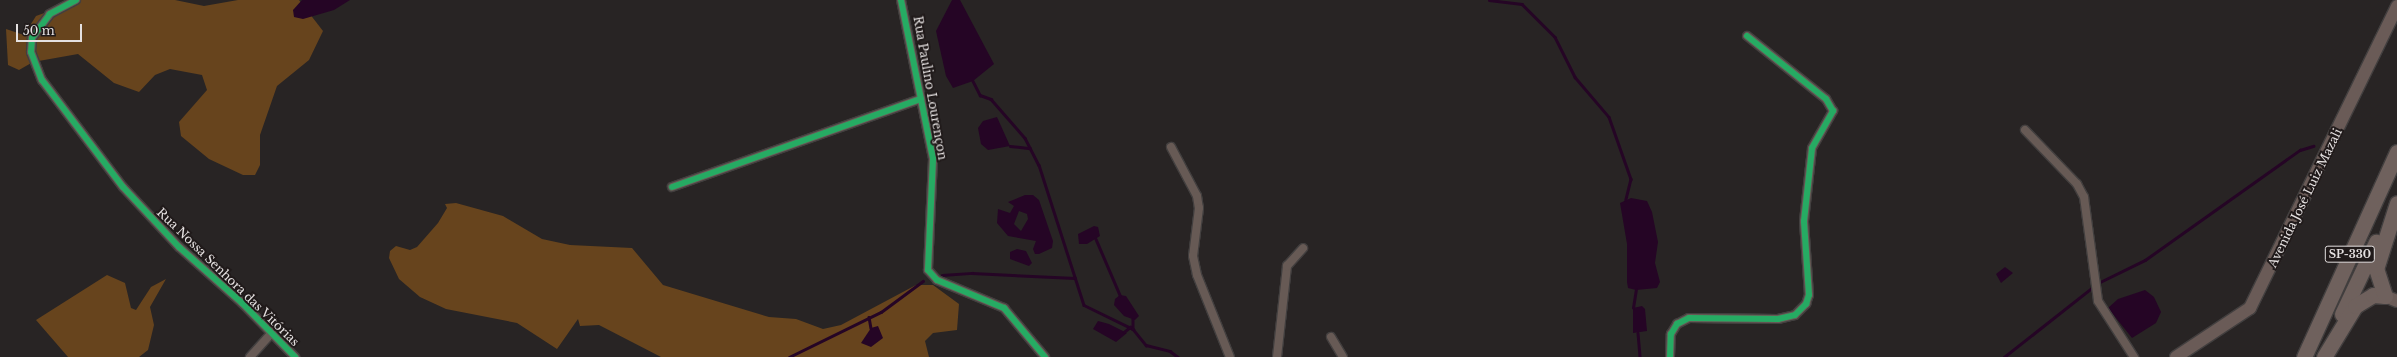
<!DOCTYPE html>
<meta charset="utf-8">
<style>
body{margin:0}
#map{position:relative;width:2397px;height:357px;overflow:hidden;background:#282424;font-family:"Libre Baskerville",serif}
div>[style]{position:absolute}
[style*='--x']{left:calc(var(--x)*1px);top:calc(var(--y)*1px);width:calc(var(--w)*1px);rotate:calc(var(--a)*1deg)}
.forest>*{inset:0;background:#67441d}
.water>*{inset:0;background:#250525}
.stream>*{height:2.5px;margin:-1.25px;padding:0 1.25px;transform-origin:1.25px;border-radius:1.25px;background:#250525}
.roads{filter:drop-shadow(1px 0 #423f3f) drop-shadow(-1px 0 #423f3f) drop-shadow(0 1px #423f3f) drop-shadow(0 -1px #423f3f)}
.minor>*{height:8px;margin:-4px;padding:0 4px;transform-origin:4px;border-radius:4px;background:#675a55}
.secondary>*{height:12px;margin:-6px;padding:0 6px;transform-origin:6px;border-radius:6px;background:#6a5b57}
.motorway>*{height:15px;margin:-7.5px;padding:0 7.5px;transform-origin:7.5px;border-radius:7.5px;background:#6f615d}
.cycleway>*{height:6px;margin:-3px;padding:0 3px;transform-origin:3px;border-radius:3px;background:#26ab63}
span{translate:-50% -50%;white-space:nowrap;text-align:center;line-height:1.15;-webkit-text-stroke:4px #201a1a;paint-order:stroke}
.shield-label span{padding:1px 3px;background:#201a1a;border:1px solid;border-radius:3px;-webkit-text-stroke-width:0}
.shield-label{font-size:11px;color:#e5e1e1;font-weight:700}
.street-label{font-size:12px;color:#e5e1e1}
.scale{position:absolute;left:16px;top:24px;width:66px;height:18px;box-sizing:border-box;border:2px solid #e5e1e1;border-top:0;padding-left:5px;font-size:12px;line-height:14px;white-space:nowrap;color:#e5e1e1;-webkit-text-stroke:3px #201a1a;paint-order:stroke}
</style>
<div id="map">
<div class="forest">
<div style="clip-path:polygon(80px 0,175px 0,204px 6px,238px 0,299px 0,323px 31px,309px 60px,277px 86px,260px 135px,260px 165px,255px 175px,243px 175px,209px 159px,181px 136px,179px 122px,207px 90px,202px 75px,170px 69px,155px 75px,139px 92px,114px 83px,78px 54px,33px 62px,19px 70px,8px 65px,6px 29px,24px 35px,36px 16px)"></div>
<div style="clip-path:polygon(456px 203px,503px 216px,542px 239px,570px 245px,632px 248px,663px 285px,769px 317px,796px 319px,823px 329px,841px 325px,916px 285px,933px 285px,959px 304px,957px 330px,933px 333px,925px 341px,929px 357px,661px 357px,599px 325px,580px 326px,578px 319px,557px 349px,517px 323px,446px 309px,420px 297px,399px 279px,389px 258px,390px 251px,396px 246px,410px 250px,417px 247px,438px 223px,447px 208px,445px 204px)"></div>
<div style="clip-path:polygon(107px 275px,125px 283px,131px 308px,136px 310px,151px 287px,166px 279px,150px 307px,154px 325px,148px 350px,139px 357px,68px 357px,36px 320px)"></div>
</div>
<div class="water">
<div style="clip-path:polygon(302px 0,350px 0,334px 10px,303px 19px,294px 17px,293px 10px)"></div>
<div style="clip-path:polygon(952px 0,960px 0,994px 64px,973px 81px,953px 88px,946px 76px,936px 31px)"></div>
<div style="clip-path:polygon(997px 117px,1010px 146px,988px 150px,981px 144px,978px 128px,983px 121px)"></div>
<div style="clip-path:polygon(evenodd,1025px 195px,1033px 195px,1039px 200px,1053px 241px,1052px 248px,1039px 254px,1035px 254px,1033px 249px,1036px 241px,1008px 236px,997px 223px,998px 209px,1010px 213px,1014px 206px,1008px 202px,1025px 195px,1019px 211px,1027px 214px,1028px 219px,1021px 231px,1014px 224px,1019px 211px)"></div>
<div style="clip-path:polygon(1631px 198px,1647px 201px,1652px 212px,1658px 242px,1655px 263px,1660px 282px,1657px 288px,1636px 290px,1628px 288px,1627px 282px,1627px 244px,1620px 203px)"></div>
<div style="clip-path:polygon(1094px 226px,1098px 227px,1100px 236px,1087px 244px,1079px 244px,1078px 234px)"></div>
<div style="clip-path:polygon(1017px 249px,1026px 251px,1032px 263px,1029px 266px,1010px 259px,1010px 252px)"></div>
<div style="clip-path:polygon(2005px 267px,2013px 273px,2001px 283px,1996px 274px)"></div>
<div style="clip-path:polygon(2145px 290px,2154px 297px,2161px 312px,2156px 323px,2132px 338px,2108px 308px,2118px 299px)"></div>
<div style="clip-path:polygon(1120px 295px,1126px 296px,1139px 316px,1135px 320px,1124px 316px,1114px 305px,1115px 299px)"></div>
<div style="clip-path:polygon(1642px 306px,1645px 309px,1647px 331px,1633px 333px,1633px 308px)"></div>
<div style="clip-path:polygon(1098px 321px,1109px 324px,1127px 333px,1116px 342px,1093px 329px)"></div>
<div style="clip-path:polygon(878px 326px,883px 338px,871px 347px,861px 343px,871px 328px)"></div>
</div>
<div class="stream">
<div style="--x:1489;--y:0;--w:33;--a:7"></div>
<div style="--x:1522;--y:4;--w:47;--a:45"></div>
<div style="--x:1555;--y:37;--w:45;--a:63.4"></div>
<div style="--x:1575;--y:77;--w:52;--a:49.6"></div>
<div style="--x:1609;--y:117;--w:66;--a:70.5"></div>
<div style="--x:1631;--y:179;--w:21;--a:104"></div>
<div style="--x:973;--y:81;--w:16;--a:63"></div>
<div style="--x:980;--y:95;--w:12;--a:20"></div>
<div style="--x:991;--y:99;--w:52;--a:48.9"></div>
<div style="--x:1025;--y:138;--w:30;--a:63"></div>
<div style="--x:1039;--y:165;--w:147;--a:72.2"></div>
<div style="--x:1084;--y:305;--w:55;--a:26.1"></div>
<div style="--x:1133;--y:329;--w:21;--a:51"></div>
<div style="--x:1146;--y:345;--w:25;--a:14"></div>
<div style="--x:1170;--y:351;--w:10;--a:37"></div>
<div style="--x:1010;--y:146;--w:20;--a:6"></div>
<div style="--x:1096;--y:239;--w:61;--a:66.8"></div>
<div style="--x:942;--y:275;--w:30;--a:-4"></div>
<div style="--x:972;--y:273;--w:103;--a:2.8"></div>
<div style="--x:1633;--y:308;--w:18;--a:-81"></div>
<div style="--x:869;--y:317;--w:11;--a:80"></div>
<div style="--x:1133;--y:319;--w:10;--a:90"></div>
<div style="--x:1124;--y:332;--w:8;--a:-40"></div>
<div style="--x:1638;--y:333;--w:24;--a:85"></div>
<div style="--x:789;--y:357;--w:102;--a:-26.1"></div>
<div style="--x:881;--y:312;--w:52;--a:-36.4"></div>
<div style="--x:2004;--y:357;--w:120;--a:-38.2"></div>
<div style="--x:2098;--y:283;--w:52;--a:-26.1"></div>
<div style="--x:2145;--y:260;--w:190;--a:-35.4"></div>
<div style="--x:2300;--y:150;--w:14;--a:-17"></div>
</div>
<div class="roads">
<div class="minor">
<div style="--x:76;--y:0;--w:30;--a:152"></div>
<div style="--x:50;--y:14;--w:30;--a:127"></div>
<div style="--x:32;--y:38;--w:14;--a:94"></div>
<div style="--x:31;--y:52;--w:30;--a:69"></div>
<div style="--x:42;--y:80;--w:134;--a:52.9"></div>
<div style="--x:123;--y:187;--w:82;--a:47"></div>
<div style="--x:179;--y:247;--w:84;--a:41.6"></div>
<div style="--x:242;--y:303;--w:76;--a:45.5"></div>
<div style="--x:901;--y:0;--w:162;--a:78.6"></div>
<div style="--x:933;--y:159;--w:111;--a:92.6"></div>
<div style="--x:928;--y:270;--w:13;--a:48"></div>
<div style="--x:937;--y:280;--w:73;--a:22.7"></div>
<div style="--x:1004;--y:308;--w:64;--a:50.1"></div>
<div style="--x:2025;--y:130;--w:75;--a:46.1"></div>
<div style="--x:2077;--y:184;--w:15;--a:62"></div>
<div style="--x:2084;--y:197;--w:105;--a:82.3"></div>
<div style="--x:2098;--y:301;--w:67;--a:57.3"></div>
<div style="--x:1171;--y:147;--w:55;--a:62"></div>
<div style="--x:1197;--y:196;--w:12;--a:81"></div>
<div style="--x:1199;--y:208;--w:48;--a:97.1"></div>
<div style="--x:1193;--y:256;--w:19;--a:78"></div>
<div style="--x:1197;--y:275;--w:88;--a:68.1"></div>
<div style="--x:672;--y:187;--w:264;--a:-19.5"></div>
<div style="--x:1331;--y:337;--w:23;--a:59"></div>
<div style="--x:250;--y:357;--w:31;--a:-48"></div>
<div style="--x:1277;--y:357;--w:92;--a:-83.7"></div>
<div style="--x:1287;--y:266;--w:24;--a:-48"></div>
<div style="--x:1670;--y:357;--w:23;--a:-88"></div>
<div style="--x:1671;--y:334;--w:12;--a:-59"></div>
<div style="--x:1677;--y:324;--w:13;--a:-27"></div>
<div style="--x:1689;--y:318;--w:89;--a:0.6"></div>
<div style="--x:1778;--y:319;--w:17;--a:-13"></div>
<div style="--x:1795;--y:315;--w:16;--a:-45"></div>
<div style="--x:1806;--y:304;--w:9;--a:-72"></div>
<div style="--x:1809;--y:295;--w:74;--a:-93.9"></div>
<div style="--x:1804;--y:221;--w:73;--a:-83.7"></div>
<div style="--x:1812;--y:148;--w:43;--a:-60.4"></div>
<div style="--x:1833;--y:111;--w:14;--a:-120"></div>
<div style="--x:1826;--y:99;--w:101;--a:-141.4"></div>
</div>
<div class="secondary">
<div style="--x:2385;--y:296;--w:13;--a:23"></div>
<div style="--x:2176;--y:357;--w:89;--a:-33.5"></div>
<div style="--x:2250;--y:308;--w:336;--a:-64"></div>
</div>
<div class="motorway">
<div style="--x:2342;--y:314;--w:80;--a:-64.7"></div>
<div style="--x:2304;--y:357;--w:225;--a:-65.6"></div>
<div style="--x:2324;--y:357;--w:60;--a:-58.7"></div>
<div style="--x:2355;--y:306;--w:21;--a:-31"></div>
<div style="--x:2373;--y:295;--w:12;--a:5"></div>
<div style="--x:2385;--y:296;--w:28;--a:-108"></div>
<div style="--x:2376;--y:269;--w:69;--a:-72.3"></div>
</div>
</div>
<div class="cycleway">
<div style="--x:76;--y:0;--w:30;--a:152"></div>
<div style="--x:50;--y:14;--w:30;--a:127"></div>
<div style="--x:32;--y:38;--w:14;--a:94"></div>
<div style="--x:31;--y:52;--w:30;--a:69"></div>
<div style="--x:42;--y:80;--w:134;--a:52.9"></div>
<div style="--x:123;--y:187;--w:82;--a:47"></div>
<div style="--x:179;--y:247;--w:84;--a:41.6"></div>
<div style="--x:242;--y:303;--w:76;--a:45.5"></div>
<div style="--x:901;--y:0;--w:162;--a:78.6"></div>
<div style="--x:933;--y:159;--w:111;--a:92.6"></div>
<div style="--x:928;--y:270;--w:13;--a:48"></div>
<div style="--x:937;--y:280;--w:73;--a:22.7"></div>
<div style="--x:1004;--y:308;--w:64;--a:50.1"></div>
<div style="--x:672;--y:187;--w:264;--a:-19.5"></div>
<div style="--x:1670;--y:357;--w:23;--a:-88"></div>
<div style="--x:1671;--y:334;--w:12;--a:-59"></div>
<div style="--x:1677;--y:324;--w:13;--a:-27"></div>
<div style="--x:1689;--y:318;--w:89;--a:0.6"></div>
<div style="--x:1778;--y:319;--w:17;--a:-13"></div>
<div style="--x:1795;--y:315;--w:16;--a:-45"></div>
<div style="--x:1806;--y:304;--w:9;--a:-72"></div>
<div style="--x:1809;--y:295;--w:74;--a:-93.9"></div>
<div style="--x:1804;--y:221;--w:73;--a:-83.7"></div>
<div style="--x:1812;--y:148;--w:43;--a:-60.4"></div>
<div style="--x:1833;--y:111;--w:14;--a:-120"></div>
<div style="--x:1826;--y:99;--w:101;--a:-141.4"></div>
</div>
<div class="shield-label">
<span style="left:2350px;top:254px">SP-330</span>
</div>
<div class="street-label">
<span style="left:930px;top:88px;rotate:80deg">Rua Paulino Lourençon</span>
<span style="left:2305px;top:198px;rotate:-64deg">Avenida José Luiz Mazali</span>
<span style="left:228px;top:277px;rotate:44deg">Rua Nossa Senhora das Vitórias</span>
</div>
<div class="scale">50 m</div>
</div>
